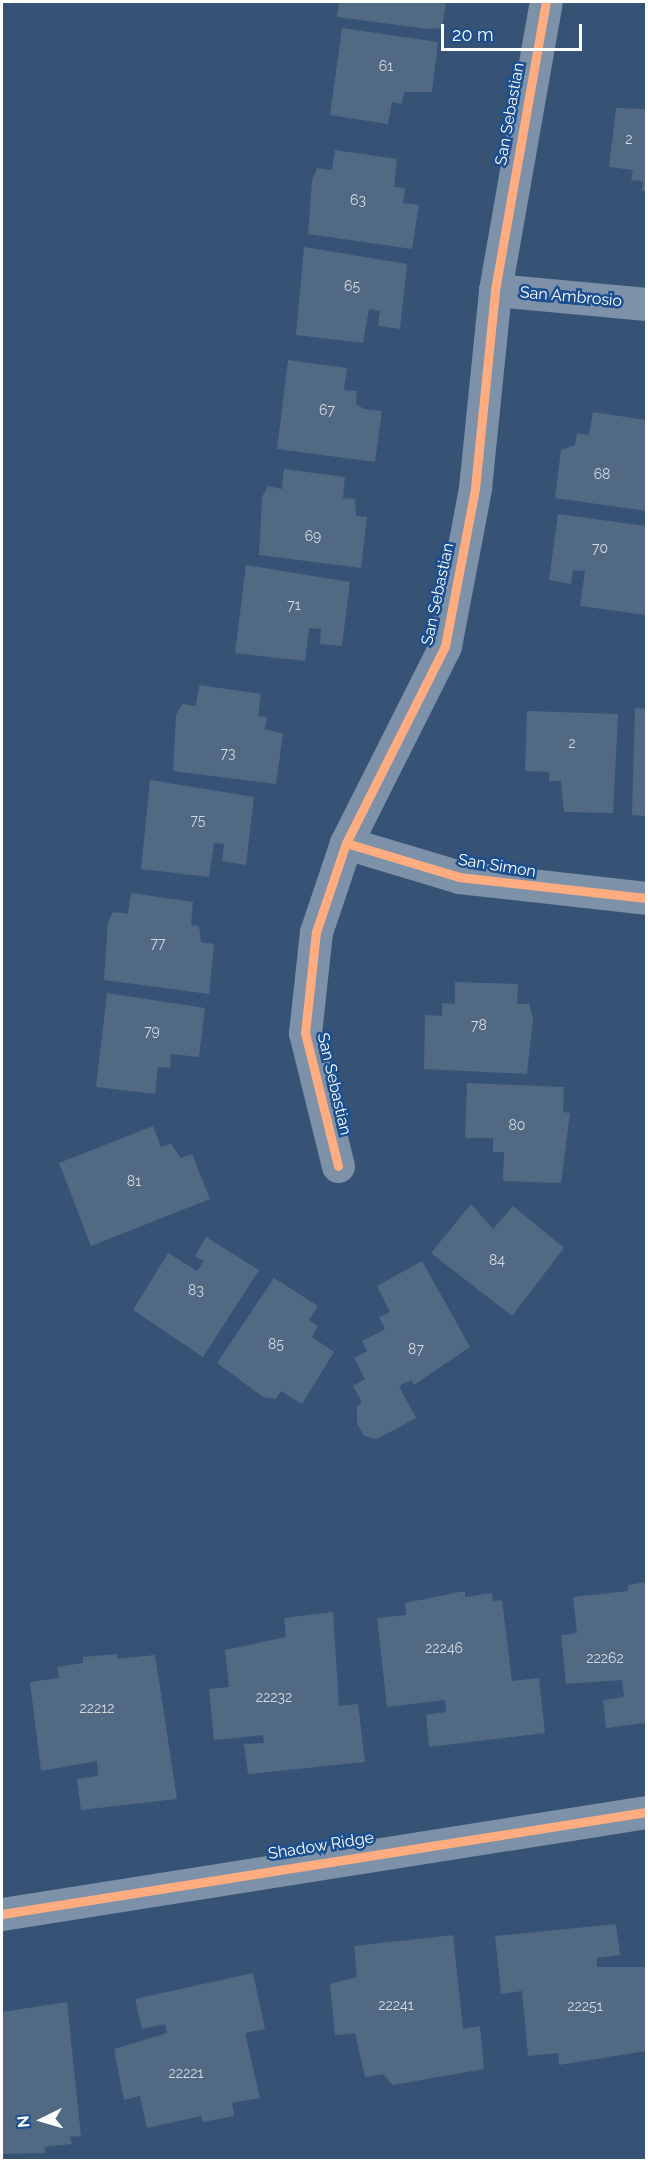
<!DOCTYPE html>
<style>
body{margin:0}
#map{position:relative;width:648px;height:2162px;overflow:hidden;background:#365274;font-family:Raleway,sans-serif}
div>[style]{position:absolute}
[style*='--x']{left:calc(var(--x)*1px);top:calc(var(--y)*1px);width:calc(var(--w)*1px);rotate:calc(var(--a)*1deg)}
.building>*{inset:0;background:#526984}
.street>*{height:33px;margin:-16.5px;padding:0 16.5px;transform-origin:16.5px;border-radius:16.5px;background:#7d92a8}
.cycleway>*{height:9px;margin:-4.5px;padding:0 4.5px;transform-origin:4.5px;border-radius:4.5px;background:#ffac80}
span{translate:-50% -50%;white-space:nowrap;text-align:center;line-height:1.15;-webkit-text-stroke:5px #1b4f8f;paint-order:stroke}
.number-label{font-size:14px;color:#d4dae0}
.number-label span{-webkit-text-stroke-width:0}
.street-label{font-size:16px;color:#fff}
.frame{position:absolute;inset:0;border:3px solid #fff;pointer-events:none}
.north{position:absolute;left:12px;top:2090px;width:60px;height:60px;-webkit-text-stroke:4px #1b4f8f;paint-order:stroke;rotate:265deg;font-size:16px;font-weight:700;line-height:24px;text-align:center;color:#fff}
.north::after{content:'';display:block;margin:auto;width:21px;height:27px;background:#fff;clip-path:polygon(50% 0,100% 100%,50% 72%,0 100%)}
.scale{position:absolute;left:441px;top:24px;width:141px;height:27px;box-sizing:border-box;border:3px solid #fff;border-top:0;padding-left:8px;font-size:18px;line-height:21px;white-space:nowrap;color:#fff;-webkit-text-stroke:4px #1b4f8f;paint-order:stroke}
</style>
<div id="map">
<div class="building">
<div style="clip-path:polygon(339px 2px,446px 2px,442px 28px,428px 29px,337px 17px)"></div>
<div style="clip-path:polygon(342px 28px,438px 42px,432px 92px,404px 92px,402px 104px,392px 102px,388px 124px,330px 115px)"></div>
<div style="clip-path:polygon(616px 108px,646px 109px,646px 191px,642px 191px,643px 181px,631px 180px,633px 170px,609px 167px)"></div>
<div style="clip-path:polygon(335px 150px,397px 159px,394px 187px,405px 188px,403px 203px,419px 205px,412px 249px,308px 234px,312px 180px,317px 168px,332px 170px)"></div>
<div style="clip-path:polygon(304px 247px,407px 264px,400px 329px,378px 326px,380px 311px,369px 309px,363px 343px,296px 335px)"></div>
<div style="clip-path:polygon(288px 360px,347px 368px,344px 390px,357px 391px,356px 404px,364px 409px,382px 411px,375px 462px,277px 449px)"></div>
<div style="clip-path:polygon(593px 412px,646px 420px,646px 511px,555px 498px,561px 450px,575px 445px,577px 433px,589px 435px)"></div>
<div style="clip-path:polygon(284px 469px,345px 477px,343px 498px,355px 499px,356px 516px,367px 517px,361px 568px,259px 555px,262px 497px,268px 486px,282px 489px)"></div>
<div style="clip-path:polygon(558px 514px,646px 526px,646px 615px,580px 606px,585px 571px,573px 570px,571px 584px,549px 580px)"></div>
<div style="clip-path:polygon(246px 565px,350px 582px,342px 646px,320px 644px,321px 629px,309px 628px,305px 661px,235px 653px)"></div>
<div style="clip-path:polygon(199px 685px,261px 694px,258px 716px,267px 717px,265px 729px,283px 734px,276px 784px,173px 771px,176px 715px,182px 704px,196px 706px)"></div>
<div style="clip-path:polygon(635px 708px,646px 709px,646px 816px,632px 815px)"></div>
<div style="clip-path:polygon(527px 711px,618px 714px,613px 813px,564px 812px,561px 781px,549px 781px,549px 772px,525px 771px)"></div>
<div style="clip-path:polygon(150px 780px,254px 797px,246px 865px,222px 861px,224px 844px,214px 843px,209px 877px,141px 869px)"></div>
<div style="clip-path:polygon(131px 893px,193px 902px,191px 925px,199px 926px,201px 942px,214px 944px,209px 994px,104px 980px,108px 922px,113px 912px,128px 914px)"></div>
<div style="clip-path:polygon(455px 982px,518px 984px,517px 1004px,529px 1004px,533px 1018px,527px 1074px,424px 1069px,425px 1015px,442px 1016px,442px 1003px,455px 1004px)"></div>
<div style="clip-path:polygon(107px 993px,205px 1008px,199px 1057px,171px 1054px,170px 1068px,158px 1067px,155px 1094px,96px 1087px)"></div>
<div style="clip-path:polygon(467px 1083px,564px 1087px,563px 1112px,570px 1113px,561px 1183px,503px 1181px,504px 1152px,493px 1152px,493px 1138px,465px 1138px)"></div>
<div style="clip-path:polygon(153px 1126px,161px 1147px,171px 1144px,181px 1158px,192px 1154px,210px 1199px,91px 1246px,59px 1163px)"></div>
<div style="clip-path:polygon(471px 1204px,493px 1229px,513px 1206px,564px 1248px,512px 1316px,431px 1253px)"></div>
<div style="clip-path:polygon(206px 1237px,259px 1270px,203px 1357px,133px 1310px,168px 1253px,197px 1271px,204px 1261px,195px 1256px)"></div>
<div style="clip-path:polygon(422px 1261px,470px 1347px,414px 1385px,411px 1380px,399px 1386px,416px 1418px,377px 1439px,364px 1436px,357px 1423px,357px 1406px,362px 1402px,353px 1386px,365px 1379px,354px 1358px,367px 1351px,362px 1341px,385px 1329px,379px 1317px,390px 1312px,377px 1286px)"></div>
<div style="clip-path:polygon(274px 1278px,318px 1306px,309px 1320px,318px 1326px,312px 1337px,334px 1352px,302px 1404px,281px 1391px,276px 1399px,263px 1397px,217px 1363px)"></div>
<div style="clip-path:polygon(646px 1582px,646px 1723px,606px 1728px,603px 1700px,624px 1697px,622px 1680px,566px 1684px,561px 1635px,577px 1633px,573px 1597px,628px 1591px,628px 1585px)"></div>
<div style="clip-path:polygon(465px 1591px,465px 1597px,492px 1593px,493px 1601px,502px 1600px,512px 1681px,539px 1678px,545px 1733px,429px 1747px,426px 1715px,446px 1712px,445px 1700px,387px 1707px,377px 1618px,406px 1615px,405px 1603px)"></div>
<div style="clip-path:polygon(333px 1612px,339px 1706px,358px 1704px,365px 1762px,248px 1774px,244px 1744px,264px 1743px,263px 1735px,214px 1740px,209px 1689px,229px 1687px,225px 1650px,286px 1637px,284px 1618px)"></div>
<div style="clip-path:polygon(117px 1654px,118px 1659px,155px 1655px,177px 1799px,81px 1810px,77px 1779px,98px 1776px,97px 1761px,41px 1771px,30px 1682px,59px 1678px,57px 1667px,83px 1663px,83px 1657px)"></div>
<div style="clip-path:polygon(616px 1924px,620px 1955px,597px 1958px,597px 1967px,646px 1967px,646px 2051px,559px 2065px,558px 2053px,528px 2056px,522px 1991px,501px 1994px,495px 1936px)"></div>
<div style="clip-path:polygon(453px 1935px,463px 2029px,480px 2026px,484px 2069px,393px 2085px,383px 2074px,365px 2077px,355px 2033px,335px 2035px,330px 1984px,357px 1977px,354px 1946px)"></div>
<div style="clip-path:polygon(253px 1973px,265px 2029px,245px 2033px,260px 2098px,232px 2103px,234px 2116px,203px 2122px,201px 2116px,147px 2128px,140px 2096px,124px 2100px,114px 2049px,167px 2033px,165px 2024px,142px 2029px,135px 1999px)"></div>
<div style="clip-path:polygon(67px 2002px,81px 2136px,70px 2137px,72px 2144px,44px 2147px,46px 2153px,2px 2154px,2px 2012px)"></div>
</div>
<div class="street">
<div style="--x:495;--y:290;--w:152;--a:5.3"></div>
<div style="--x:346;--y:843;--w:118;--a:16.7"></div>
<div style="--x:459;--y:877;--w:188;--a:6.4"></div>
<div style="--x:338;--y:1166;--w:137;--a:-103.9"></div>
<div style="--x:305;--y:1033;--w:102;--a:-83.8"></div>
<div style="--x:316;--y:932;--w:94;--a:-71.4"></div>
<div style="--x:346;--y:843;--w:220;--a:-63.3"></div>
<div style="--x:445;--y:646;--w:161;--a:-79.2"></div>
<div style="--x:475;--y:488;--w:199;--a:-84.2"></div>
<div style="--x:495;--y:290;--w:292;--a:-80"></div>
<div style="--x:2;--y:1914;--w:652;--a:-9"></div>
</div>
<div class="cycleway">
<div style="--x:346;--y:843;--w:118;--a:16.7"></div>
<div style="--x:459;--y:877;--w:188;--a:6.4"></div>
<div style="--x:338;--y:1166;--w:137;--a:-103.9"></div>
<div style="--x:305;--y:1033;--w:102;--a:-83.8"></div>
<div style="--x:316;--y:932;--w:94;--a:-71.4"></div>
<div style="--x:346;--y:843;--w:220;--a:-63.3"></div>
<div style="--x:445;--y:646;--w:161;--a:-79.2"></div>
<div style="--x:475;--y:488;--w:199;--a:-84.2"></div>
<div style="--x:495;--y:290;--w:292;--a:-80"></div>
<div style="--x:2;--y:1914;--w:652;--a:-9"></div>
</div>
<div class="number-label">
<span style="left:386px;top:66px">61</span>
<span style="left:629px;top:139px">2</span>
<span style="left:358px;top:200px">63</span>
<span style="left:352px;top:286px">65</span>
<span style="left:327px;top:410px">67</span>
<span style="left:602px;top:474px">68</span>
<span style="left:313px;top:536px">69</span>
<span style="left:600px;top:548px">70</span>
<span style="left:294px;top:605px">71</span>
<span style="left:572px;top:743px">2</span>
<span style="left:228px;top:753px">73</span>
<span style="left:198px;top:820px">75</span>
<span style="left:158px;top:943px">77</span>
<span style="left:479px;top:1025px">78</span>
<span style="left:152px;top:1031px">79</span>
<span style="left:517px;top:1125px">80</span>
<span style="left:134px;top:1181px">81</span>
<span style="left:497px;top:1260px">84</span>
<span style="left:196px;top:1290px">83</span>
<span style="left:276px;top:1344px">85</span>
<span style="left:416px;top:1349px">87</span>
<span style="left:444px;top:1648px">22246</span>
<span style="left:605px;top:1658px">22262</span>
<span style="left:274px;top:1697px">22232</span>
<span style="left:97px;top:1708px">22212</span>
<span style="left:396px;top:2005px">22241</span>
<span style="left:585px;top:2006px">22251</span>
<span style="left:186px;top:2073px">22221</span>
</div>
<div class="street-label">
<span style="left:510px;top:114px;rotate:-80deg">San Sebastian</span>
<span style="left:571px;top:297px;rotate:5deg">San Ambrosio</span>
<span style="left:438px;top:594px;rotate:-78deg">San Sebastian</span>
<span style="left:497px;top:866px;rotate:9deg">San Simon</span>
<span style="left:334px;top:1084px;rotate:77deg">San Sebastian</span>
<span style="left:321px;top:1846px;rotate:-9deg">Shadow Ridge</span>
</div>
<div class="frame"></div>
<div class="north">N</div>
<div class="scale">20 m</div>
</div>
